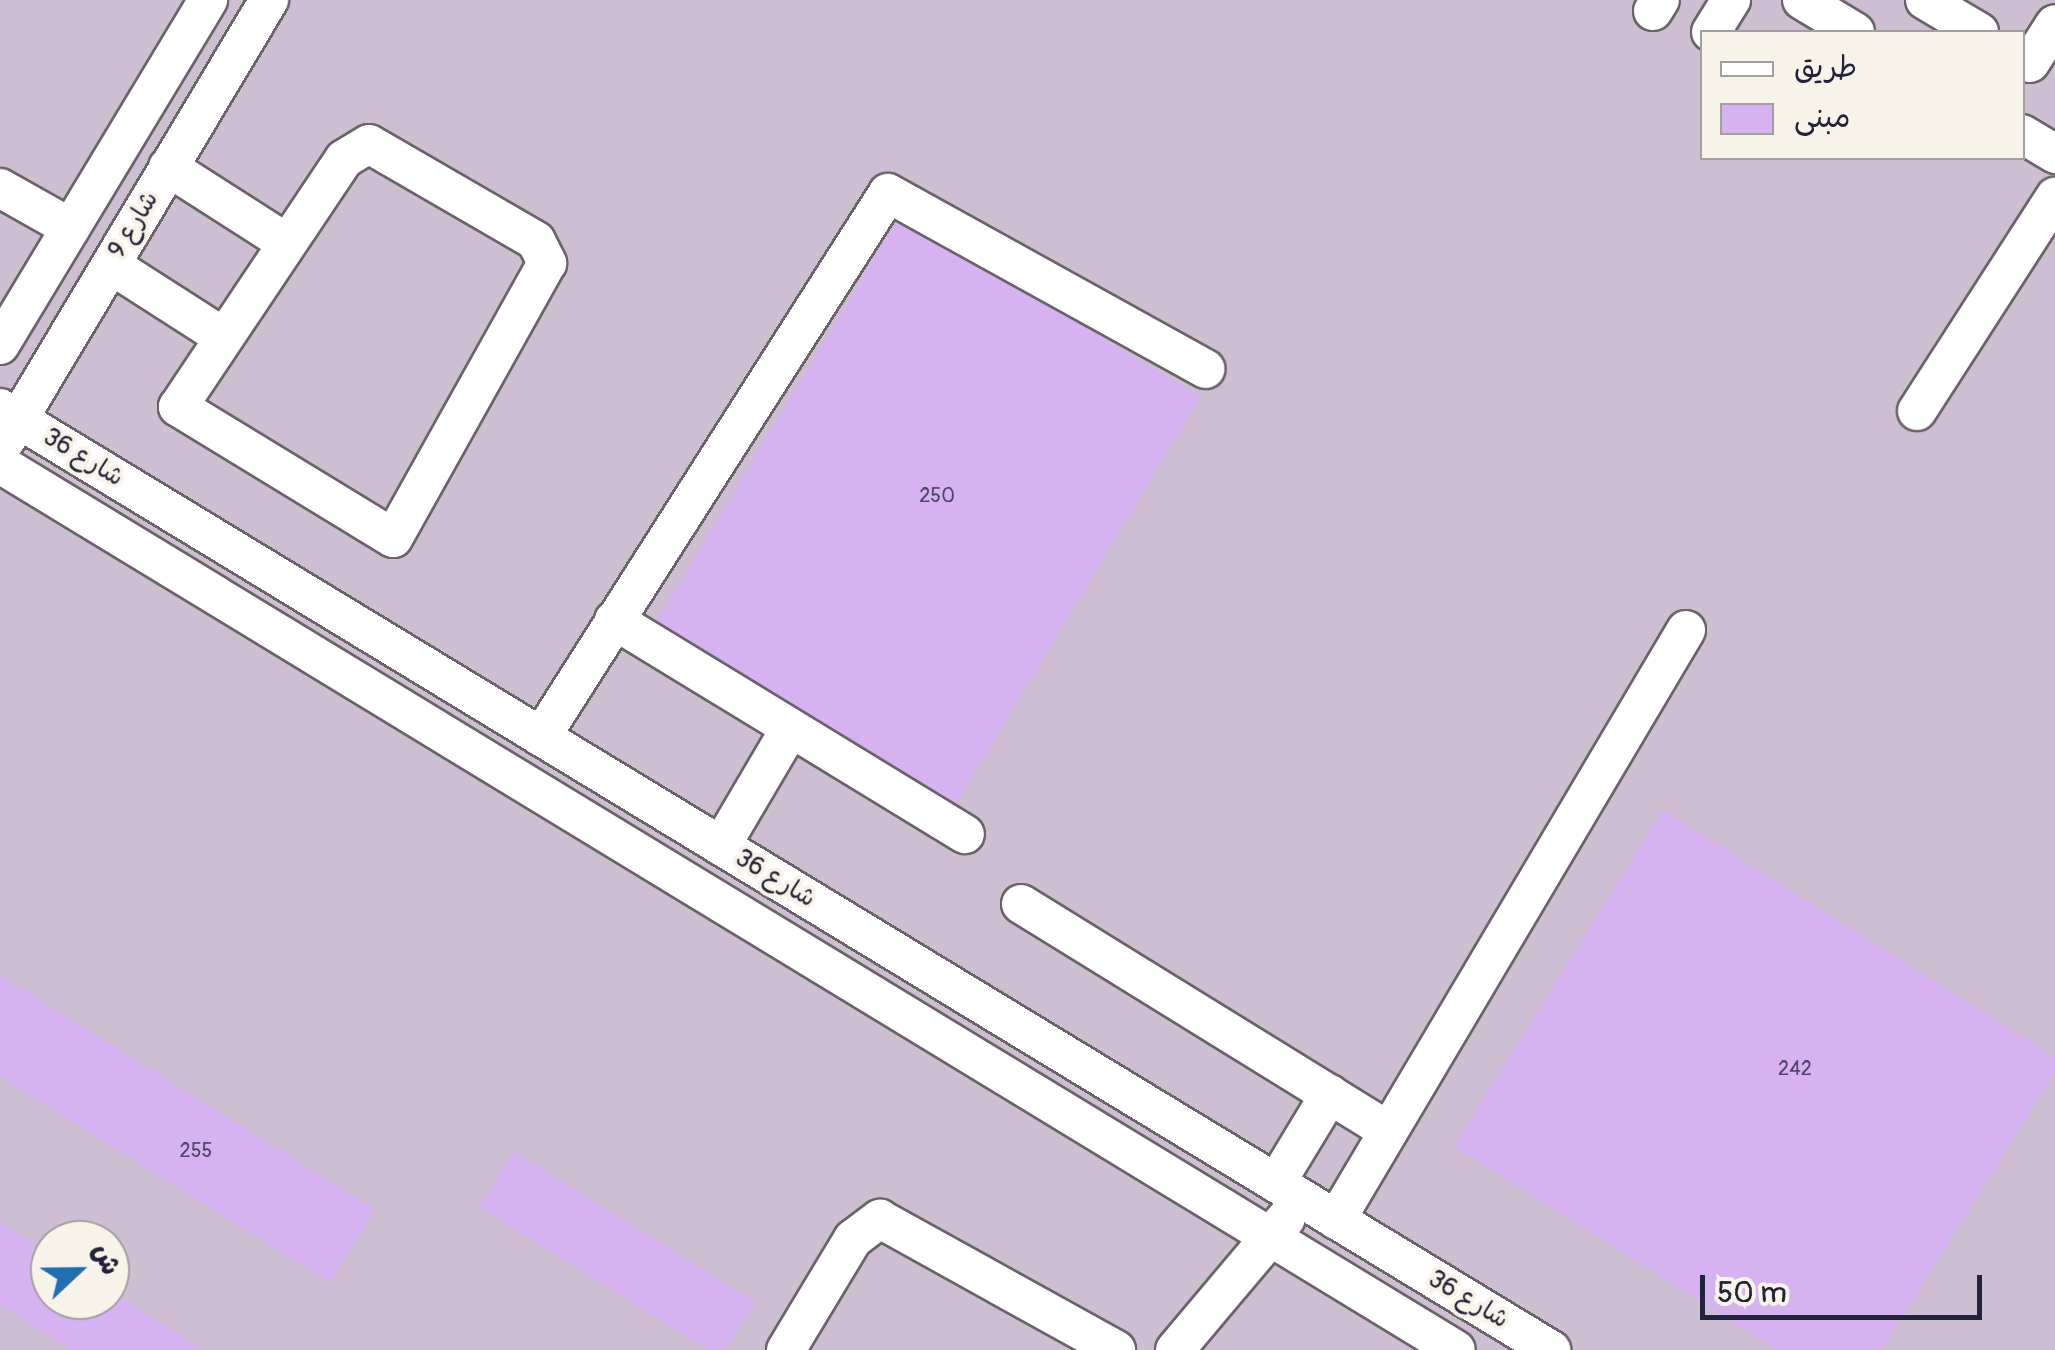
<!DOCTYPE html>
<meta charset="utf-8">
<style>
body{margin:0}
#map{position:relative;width:2055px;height:1350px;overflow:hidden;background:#f1dcbb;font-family:Pangolin,"Playpen Sans Arabic",sans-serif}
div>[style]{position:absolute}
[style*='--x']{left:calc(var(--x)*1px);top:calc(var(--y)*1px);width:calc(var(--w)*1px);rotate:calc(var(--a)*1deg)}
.industrial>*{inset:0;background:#cebed1}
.building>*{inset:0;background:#d7b2f0;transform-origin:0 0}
.roads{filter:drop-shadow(2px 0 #6a6368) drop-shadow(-2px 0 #6a6368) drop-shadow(0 2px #6a6368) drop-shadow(0 -2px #6a6368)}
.minor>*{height:38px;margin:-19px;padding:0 19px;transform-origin:19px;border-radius:19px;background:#fff}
span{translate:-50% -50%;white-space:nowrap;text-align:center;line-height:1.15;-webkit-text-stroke:8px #f7f3e8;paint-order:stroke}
.number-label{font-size:20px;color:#4f4668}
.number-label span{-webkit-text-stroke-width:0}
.street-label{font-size:25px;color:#22223b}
.legend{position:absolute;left:1700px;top:30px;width:325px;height:130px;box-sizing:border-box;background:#f7f3e8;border:2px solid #a29fa3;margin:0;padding:12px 18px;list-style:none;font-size:30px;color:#22223b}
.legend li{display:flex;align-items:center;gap:20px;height:50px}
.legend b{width:50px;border:2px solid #a29fa3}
.north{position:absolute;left:30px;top:1220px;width:100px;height:100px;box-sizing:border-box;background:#f7f3e8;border:2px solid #a29fa3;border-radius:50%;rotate:68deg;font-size:28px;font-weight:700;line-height:40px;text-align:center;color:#22223b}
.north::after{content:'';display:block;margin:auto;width:35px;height:45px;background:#1f6fb2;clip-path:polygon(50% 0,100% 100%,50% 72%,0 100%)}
.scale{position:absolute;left:1700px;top:1275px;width:282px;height:45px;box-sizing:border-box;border:5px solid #22223b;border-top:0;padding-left:12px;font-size:30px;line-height:35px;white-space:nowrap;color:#22223b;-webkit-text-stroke:8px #f7f3e8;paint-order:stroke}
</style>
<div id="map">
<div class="industrial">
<div style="clip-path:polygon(evenodd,0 0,2055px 0,2055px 1350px,0 1350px,0 0,1702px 32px,2022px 32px,2022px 158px,1702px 158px,1702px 32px,0 0,50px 1240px,110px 1240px,110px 1300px,50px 1300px,50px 1240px)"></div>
</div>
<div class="building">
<div style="left:900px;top:216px;width:351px;height:478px;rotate:31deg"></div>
<div style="clip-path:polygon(1663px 810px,2055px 1057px,2055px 1073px,1882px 1350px,1777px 1350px,1454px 1146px)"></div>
<div style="left:0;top:975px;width:443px;height:86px;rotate:32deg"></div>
<div style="left:514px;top:1151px;width:285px;height:66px;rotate:32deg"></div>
<div style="clip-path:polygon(0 1222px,50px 1253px,50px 1300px,110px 1300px,110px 1291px,204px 1350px,71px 1350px,0 1305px)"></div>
</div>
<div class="roads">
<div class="minor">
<div style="--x:1802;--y:0;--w:62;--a:31.1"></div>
<div style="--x:1925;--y:0;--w:63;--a:30.7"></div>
<div style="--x:1653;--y:11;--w:13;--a:-58"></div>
<div style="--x:1711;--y:32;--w:38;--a:-58"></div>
<div style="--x:2030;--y:63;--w:46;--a:-57.3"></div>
<div style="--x:2022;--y:134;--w:39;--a:31"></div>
<div style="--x:369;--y:144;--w:193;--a:30.1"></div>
<div style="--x:536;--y:241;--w:25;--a:63"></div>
<div style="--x:547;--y:263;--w:315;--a:119.2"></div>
<div style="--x:393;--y:538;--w:252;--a:-148.6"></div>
<div style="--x:178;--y:407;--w:298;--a:-56.2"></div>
<div style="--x:344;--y:159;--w:29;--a:-31"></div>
<div style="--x:168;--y:167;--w:141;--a:32.6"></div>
<div style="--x:0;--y:188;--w:81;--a:29.4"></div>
<div style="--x:111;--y:265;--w:133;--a:32.7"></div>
<div style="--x:0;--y:345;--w:403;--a:-58.9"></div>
<div style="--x:0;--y:408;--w:1815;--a:31.27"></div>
<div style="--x:1917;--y:411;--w:255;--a:-57.2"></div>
<div style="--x:6;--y:440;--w:513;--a:-59.13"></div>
<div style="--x:0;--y:464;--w:1704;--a:31.32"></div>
<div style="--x:614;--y:620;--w:411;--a:31.4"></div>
<div style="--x:541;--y:737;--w:645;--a:-57.47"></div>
<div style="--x:888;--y:193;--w:363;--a:29"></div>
<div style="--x:721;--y:846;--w:136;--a:-59.5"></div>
<div style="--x:1021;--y:904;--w:432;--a:31.7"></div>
<div style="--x:1276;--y:1183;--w:104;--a:-58.8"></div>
<div style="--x:1336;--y:1220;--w:686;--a:-59.32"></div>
<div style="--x:786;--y:1350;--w:130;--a:-58.9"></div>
<div style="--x:853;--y:1239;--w:34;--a:-37"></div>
<div style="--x:880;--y:1219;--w:270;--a:29"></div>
<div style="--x:1175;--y:1350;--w:172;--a:-49.9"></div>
</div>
</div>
<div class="number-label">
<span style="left:937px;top:495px">250</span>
<span style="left:1795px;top:1068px">242</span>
<span style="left:196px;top:1150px">255</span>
</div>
<div class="street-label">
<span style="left:134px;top:225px;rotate:-59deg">شارع 9</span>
<span style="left:83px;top:458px;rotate:31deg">شارع 36</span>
<span style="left:775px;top:879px;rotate:31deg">شارع 36</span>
<span style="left:1468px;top:1300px;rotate:31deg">شارع 36</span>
</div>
<ul class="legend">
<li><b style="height:12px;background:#fff"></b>طريق</li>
<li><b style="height:28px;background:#d7b2f0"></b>مبنى</li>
</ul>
<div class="north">ش</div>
<div class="scale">50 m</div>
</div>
